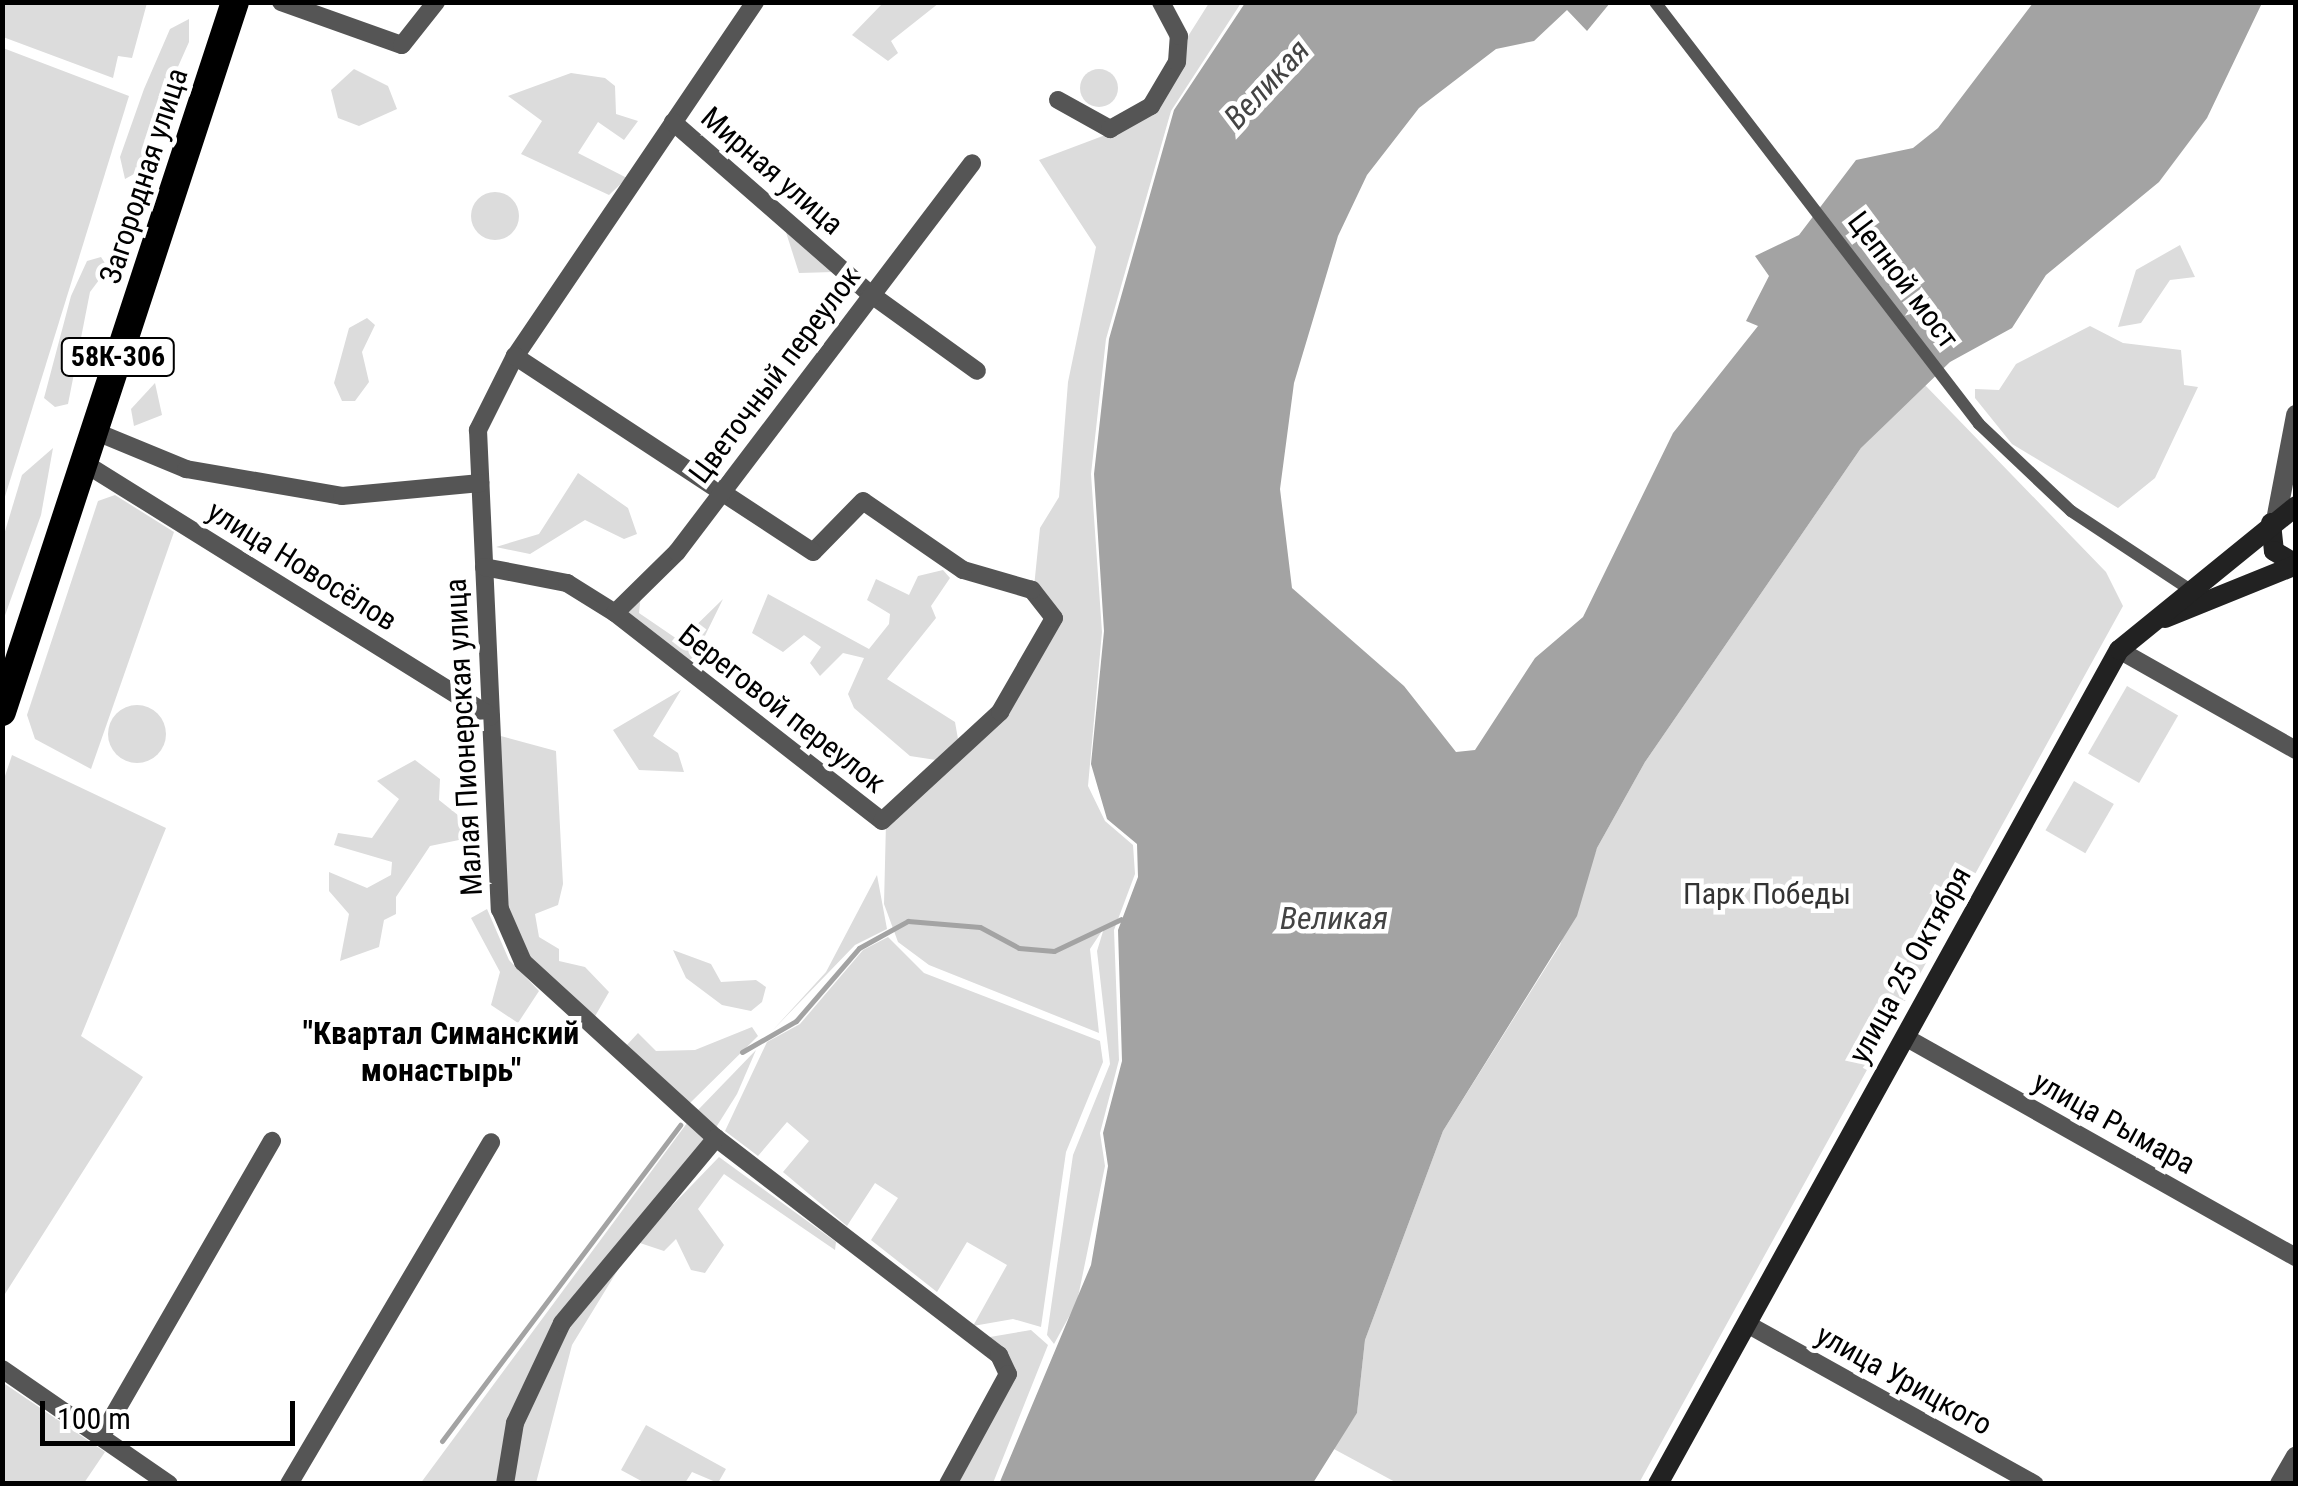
<!DOCTYPE html>
<meta charset="utf-8">
<style>
body{margin:0}
#map{position:relative;width:2298px;height:1486px;overflow:hidden;background:#fff;font-family:"Roboto Condensed",sans-serif}
div>[style]{position:absolute}
[style*='--x']{left:calc(var(--x)*1px);top:calc(var(--y)*1px);width:calc(var(--w)*1px);rotate:calc(var(--a)*1deg)}
.green>*{inset:0;background:#dcdcdc;transform-origin:0 0}
.round{border-radius:50%}
.water>*{inset:0;background:#a3a3a3}
.stream>*{height:5px;margin:-2.5px;padding:0 2.5px;transform-origin:2.5px;border-radius:2.5px;background:#a3a3a3}
.pedestrian>*{height:12px;margin:-6px;padding:0 6px;transform-origin:6px;border-radius:6px;background:#555}
.minor>*{height:18px;margin:-9px;padding:0 9px;transform-origin:9px;border-radius:9px;background:#555}
.tertiary>*{height:20px;margin:-10px;padding:0 10px;transform-origin:10px;border-radius:10px;background:#555}
.secondary>*{height:20px;margin:-10px;padding:0 10px;transform-origin:10px;border-radius:10px;background:#222}
.trunk>*{height:28px;margin:-14px;padding:0 14px;transform-origin:14px;border-radius:14px;background:#000}
span{translate:-50% -50%;white-space:nowrap;text-align:center;line-height:1.15;-webkit-text-stroke:9px #fff;paint-order:stroke}
.shield-label span{padding:2px 8px;background:#fff;border:2px solid;border-radius:8px;-webkit-text-stroke-width:0}
.shield-label{font-size:28px;color:#000;font-weight:700}
.street-label{font-size:30px;color:#000}
.park-label{font-size:30px;color:#333}
.water-label{font-size:32px;color:#444;font-style:italic}
.neighbourhood-label{font-size:32px;color:#000;font-weight:700}
.frame{position:absolute;inset:0;border:5px solid #000;pointer-events:none}
.scale{position:absolute;left:40px;top:1401px;width:255px;height:45px;box-sizing:border-box;border:5px solid #000;border-top:0;padding-left:12px;font-size:30px;line-height:35px;white-space:nowrap;color:#000;-webkit-text-stroke:8px #fff;paint-order:stroke}
</style>
<div id="map">
<div class="green">
<div style="clip-path:polygon(2px 3px,3px 2px,147px 3px,132px 58px,118px 56px,113px 78px,3px 37px)"></div>
<div style="clip-path:polygon(883px 3px,939px 3px,891px 41px,898px 53px,888px 61px,852px 35px)"></div>
<div style="clip-path:polygon(1209px 3px,1241px 3px,1171px 111px,1106px 339px,1091px 474px,1102px 632px,1088px 786px,1105px 821px,1133px 845px,1135px 874px,1114px 930px,1119px 1060px,1100px 1133px,1105px 1166px,1077px 1302px,1054px 1344px,1047px 1335px,1073px 1155px,1110px 1064px,1097px 951px,1104px 928px,1090px 949px,1099px 1033px,929px 965px,898px 942px,884px 904px,886px 822px,1003px 714px,1058px 619px,1034px 587px,1040px 528px,1059px 497px,1068px 382px,1096px 247px,1039px 160px,1132px 125px)"></div>
<div style="clip-path:polygon(189px 19px,189px 42px,148px 134px,145px 168px,125px 179px,120px 157px,144px 89px,170px 29px)"></div>
<div style="clip-path:polygon(3px 48px,129px 96px,3px 503px,2px 48px)"></div>
<div style="clip-path:polygon(354px 69px,388px 86px,397px 109px,359px 126px,338px 118px,331px 90px)"></div>
<div class="round" style="left:1080px;top:69px;width:38px;height:38px"></div>
<div style="clip-path:polygon(571px 73px,605px 78px,615px 86px,616px 114px,638px 121px,624px 140px,598px 122px,578px 153px,627px 178px,609px 195px,521px 154px,542px 121px,508px 96px)"></div>
<div class="round" style="left:471px;top:192px;width:48px;height:48px"></div>
<div style="clip-path:polygon(784px 226px,834px 272px,799px 273px)"></div>
<div style="clip-path:polygon(2180px 245px,2195px 277px,2170px 280px,2141px 323px,2118px 327px,2136px 270px)"></div>
<div style="clip-path:polygon(101px 257px,108px 268px,90px 292px,68px 404px,55px 407px,44px 398px,71px 296px,87px 261px)"></div>
<div style="clip-path:polygon(367px 318px,375px 325px,362px 352px,369px 382px,355px 401px,342px 401px,334px 383px,349px 328px)"></div>
<div style="clip-path:polygon(2090px 326px,2123px 343px,2181px 350px,2184px 385px,2198px 387px,2155px 478px,2118px 508px,2012px 444px,1975px 398px,1975px 389px,1999px 390px,2016px 364px)"></div>
<div style="clip-path:polygon(155px 383px,162px 415px,134px 426px,131px 409px)"></div>
<div style="clip-path:polygon(1924px 384px,2106px 572px,2123px 606px,1639px 1483px,1397px 1483px,1332px 1448px,1357px 1413px,1365px 1340px,1443px 1131px,1560px 945px,1597px 848px,1645px 762px,1861px 448px)"></div>
<div style="clip-path:polygon(53px 448px,41px 515px,3px 621px,3px 538px,22px 475px)"></div>
<div style="clip-path:polygon(578px 473px,628px 508px,637px 534px,624px 539px,585px 520px,530px 554px,496px 547px,539px 534px)"></div>
<div style="clip-path:polygon(115px 495px,174px 532px,91px 769px,35px 739px,27px 715px,98px 501px)"></div>
<div style="clip-path:polygon(943px 570px,950px 578px,931px 606px,936px 618px,887px 679px,955px 722px,958px 739px,936px 760px,910px 756px,854px 708px,848px 694px,864px 658px,843px 653px,820px 676px,810px 663px,821px 647px,804px 635px,783px 652px,752px 633px,768px 594px,869px 649px,889px 624px,890px 614px,867px 600px,876px 579px,909px 595px,918px 576px)"></div>
<div style="clip-path:polygon(641px 594px,639px 613px,680px 641px,723px 599px,695px 656px,688px 661px,624px 609px)"></div>
<div style="left:2127px;top:686px;width:59px;height:78px;rotate:30deg"></div>
<div style="clip-path:polygon(681px 690px,653px 736px,678px 753px,684px 772px,639px 770px,613px 730px)"></div>
<div class="round" style="left:108px;top:705px;width:58px;height:58px"></div>
<div style="clip-path:polygon(497px 735px,556px 751px,563px 884px,558px 905px,535px 914px,539px 937px,559px 949px,559px 961px,585px 967px,609px 992px,594px 1018px,528px 957px,505px 904px)"></div>
<div style="clip-path:polygon(12px 755px,166px 828px,81px 1036px,143px 1077px,3px 1297px,2px 785px)"></div>
<div style="clip-path:polygon(415px 760px,440px 779px,439px 800px,483px 835px,430px 846px,396px 897px,396px 914px,384px 920px,379px 947px,340px 961px,349px 914px,329px 891px,329px 872px,367px 888px,391px 875px,392px 862px,334px 845px,338px 833px,372px 838px,399px 799px,377px 781px)"></div>
<div style="left:2074px;top:781px;width:46px;height:57px;rotate:30deg"></div>
<div style="clip-path:polygon(877px 875px,887px 929px,855px 945px,772px 1031px,826px 972px)"></div>
<div style="clip-path:polygon(487px 909px,509px 960px,539px 991px,518px 1023px,491px 1005px,500px 972px,471px 918px)"></div>
<div style="clip-path:polygon(888px 937px,924px 973px,1100px 1041px,1103px 1062px,1066px 1152px,1041px 1327px,1013px 1319px,973px 1326px,1007px 1265px,967px 1242px,937px 1292px,871px 1240px,898px 1198px,875px 1183px,847px 1226px,783px 1172px,809px 1141px,787px 1122px,758px 1156px,725px 1131px,767px 1042px,800px 1024px,863px 950px)"></div>
<div style="clip-path:polygon(673px 950px,711px 964px,721px 982px,756px 980px,766px 987px,762px 1002px,751px 1011px,722px 1005px,686px 978px)"></div>
<div style="clip-path:polygon(752px 1027px,758px 1036px,689px 1104px,626px 1046px,638px 1033px,656px 1051px,695px 1050px)"></div>
<div style="clip-path:polygon(756px 1050px,737px 1094px,715px 1129px,697px 1111px)"></div>
<div style="clip-path:polygon(690px 1119px,710px 1138px,559px 1321px,501px 1483px,420px 1484px)"></div>
<div style="clip-path:polygon(719px 1157px,836px 1242px,835px 1250px,724px 1174px,698px 1209px,724px 1245px,705px 1273px,691px 1270px,676px 1239px,664px 1251px,637px 1242px)"></div>
<div style="clip-path:polygon(630px 1250px,572px 1345px,536px 1483px,508px 1484px,518px 1424px,564px 1324px)"></div>
<div style="clip-path:polygon(1031px 1330px,1048px 1345px,993px 1483px,953px 1484px,1013px 1375px,984px 1338px)"></div>
<div style="clip-path:polygon(2px 1382px,105px 1452px,84px 1483px,3px 1483px)"></div>
<div style="clip-path:polygon(646px 1425px,726px 1469px,718px 1483px,692px 1472px,685px 1483px,645px 1483px,621px 1470px)"></div>
</div>
<div class="water">
<div style="clip-path:polygon(1245px 3px,1610px 3px,1587px 31px,1567px 10px,1534px 41px,1496px 49px,1419px 108px,1367px 175px,1338px 236px,1294px 383px,1280px 489px,1292px 588px,1404px 686px,1456px 752px,1475px 750px,1535px 658px,1583px 617px,1673px 433px,1758px 326px,1746px 321px,1769px 276px,1755px 256px,1799px 235px,1856px 160px,1913px 148px,1938px 128px,2033px 3px,2262px 3px,2207px 118px,2159px 182px,2046px 275px,2012px 328px,1950px 362px,1861px 448px,1645px 762px,1597px 848px,1577px 916px,1443px 1131px,1365px 1340px,1357px 1413px,1313px 1483px,999px 1484px,1091px 1265px,1108px 1166px,1103px 1133px,1122px 1061px,1118px 930px,1138px 877px,1137px 844px,1107px 819px,1091px 764px,1104px 631px,1094px 474px,1109px 339px,1174px 110px)"></div>
</div>
<div class="stream">
<div style="--x:742;--y:1052;--w:62;--a:-29.9"></div>
<div style="--x:796;--y:1021;--w:96;--a:-49.2"></div>
<div style="--x:859;--y:948;--w:56;--a:-28.9"></div>
<div style="--x:908;--y:921;--w:72;--a:4.8"></div>
<div style="--x:980;--y:927;--w:44;--a:28.3"></div>
<div style="--x:1019;--y:948;--w:35;--a:5"></div>
<div style="--x:1054;--y:951;--w:74;--a:-25.5"></div>
<div style="--x:442;--y:1441;--w:396;--a:-53"></div>
</div>
<div class="pedestrian">
<div style="--x:1655;--y:2;--w:532;--a:52.48"></div>
<div style="--x:1979;--y:424;--w:127;--a:43.4"></div>
<div style="--x:2071;--y:511;--w:141;--a:33.5"></div>
</div>
<div class="minor">
<div style="--x:281;--y:2;--w:128;--a:19.6"></div>
<div style="--x:402;--y:45;--w:55;--a:-51.7"></div>
<div style="--x:755;--y:2;--w:428;--a:124.1"></div>
<div style="--x:515;--y:356;--w:83;--a:116.6"></div>
<div style="--x:478;--y:430;--w:480;--a:87.4"></div>
<div style="--x:500;--y:909;--w:58;--a:66.5"></div>
<div style="--x:523;--y:962;--w:261;--a:42.4"></div>
<div style="--x:716;--y:1138;--w:357;--a:37.5"></div>
<div style="--x:999;--y:1355;--w:21;--a:65"></div>
<div style="--x:1008;--y:1374;--w:125;--a:118.6"></div>
<div style="--x:1058;--y:100;--w:60;--a:29.1"></div>
<div style="--x:1110;--y:129;--w:47;--a:-29.3"></div>
<div style="--x:1151;--y:106;--w:51;--a:-59.4"></div>
<div style="--x:1177;--y:62;--w:26;--a:-86"></div>
<div style="--x:1179;--y:36;--w:38;--a:-118"></div>
<div style="--x:673;--y:122;--w:260;--a:41.1"></div>
<div style="--x:869;--y:293;--w:133;--a:35.8"></div>
<div style="--x:94;--y:431;--w:100;--a:22.4"></div>
<div style="--x:186;--y:469;--w:158;--a:9.8"></div>
<div style="--x:342;--y:496;--w:139;--a:-5.4"></div>
<div style="--x:84;--y:463;--w:479;--a:31.9"></div>
<div style="--x:484;--y:567;--w:85;--a:10.9"></div>
<div style="--x:567;--y:583;--w:57;--a:32"></div>
<div style="--x:615;--y:613;--w:338;--a:37.9"></div>
<div style="--x:882;--y:821;--w:161;--a:-42.7"></div>
<div style="--x:1000;--y:712;--w:108;--a:-60.1"></div>
<div style="--x:1054;--y:618;--w:36;--a:-128"></div>
<div style="--x:1032;--y:590;--w:72;--a:-163.8"></div>
<div style="--x:963;--y:570;--w:121;--a:-145.4"></div>
<div style="--x:863;--y:501;--w:71;--a:134.4"></div>
<div style="--x:813;--y:552;--w:357;--a:-146.7"></div>
<div style="--x:615;--y:613;--w:87;--a:-44.5"></div>
<div style="--x:677;--y:552;--w:488;--a:-52.8"></div>
<div style="--x:2119;--y:650;--w:203;--a:29.5"></div>
<div style="--x:1905;--y:1037;--w:449;--a:29.4"></div>
<div style="--x:1747;--y:1324;--w:329;--a:29.1"></div>
<div style="--x:2;--y:1369;--w:203;--a:34.6"></div>
<div style="--x:101;--y:1437;--w:342;--a:-60"></div>
<div style="--x:289;--y:1484;--w:397;--a:-59.4"></div>
<div style="--x:505;--y:1484;--w:62;--a:-80.7"></div>
<div style="--x:515;--y:1423;--w:110;--a:-64.8"></div>
<div style="--x:562;--y:1323;--w:241;--a:-50.2"></div>
</div>
<div class="tertiary">
<div style="--x:2277;--y:515;--w:102;--a:-79.2"></div>
<div style="--x:2280;--y:1484;--w:32;--a:-60"></div>
</div>
<div class="secondary">
<div style="--x:2271;--y:523;--w:28;--a:84"></div>
<div style="--x:2274;--y:551;--w:26;--a:31"></div>
<div style="--x:2165;--y:618;--w:141;--a:-22"></div>
<div style="--x:1658;--y:1484;--w:953;--a:-61.07"></div>
<div style="--x:2119;--y:650;--w:228;--a:-39.1"></div>
</div>
<div class="trunk">
<div style="--x:2;--y:712;--w:747;--a:-71.83"></div>
</div>
<div class="shield-label">
<span style="left:118px;top:357px">58К-306</span>
</div>
<div class="street-label">
<span style="left:772px;top:171px;rotate:41deg">Мирная улица</span>
<span style="left:144px;top:176px;rotate:-72deg">Загородная улица</span>
<span style="left:1903px;top:280px;rotate:53deg">Цепной мост</span>
<span style="left:775px;top:375px;rotate:-53deg">Цветочный переулок</span>
<span style="left:302px;top:566px;rotate:32deg">улица Новосёлов</span>
<span style="left:782px;top:709px;rotate:38deg">Береговой переулок</span>
<span style="left:464px;top:737px;rotate:-93deg">Малая Пионерская улица</span>
<span style="left:1910px;top:965px;rotate:-61deg">улица 25 Октября</span>
<span style="left:2114px;top:1123px;rotate:29deg">улица Рымара</span>
<span style="left:1904px;top:1380px;rotate:29deg">улица Урицкого</span>
</div>
<div class="park-label">
<span style="left:1767px;top:894px">Парк Победы</span>
</div>
<div class="water-label">
<span style="left:1267px;top:84px;rotate:-47deg">Великая</span>
<span style="left:1334px;top:918px">Великая</span>
</div>
<div class="neighbourhood-label">
<span style="left:441px;top:1052px">"Квартал Симанский<br>монастырь"</span>
</div>
<div class="frame"></div>
<div class="scale">100 m</div>
</div>
